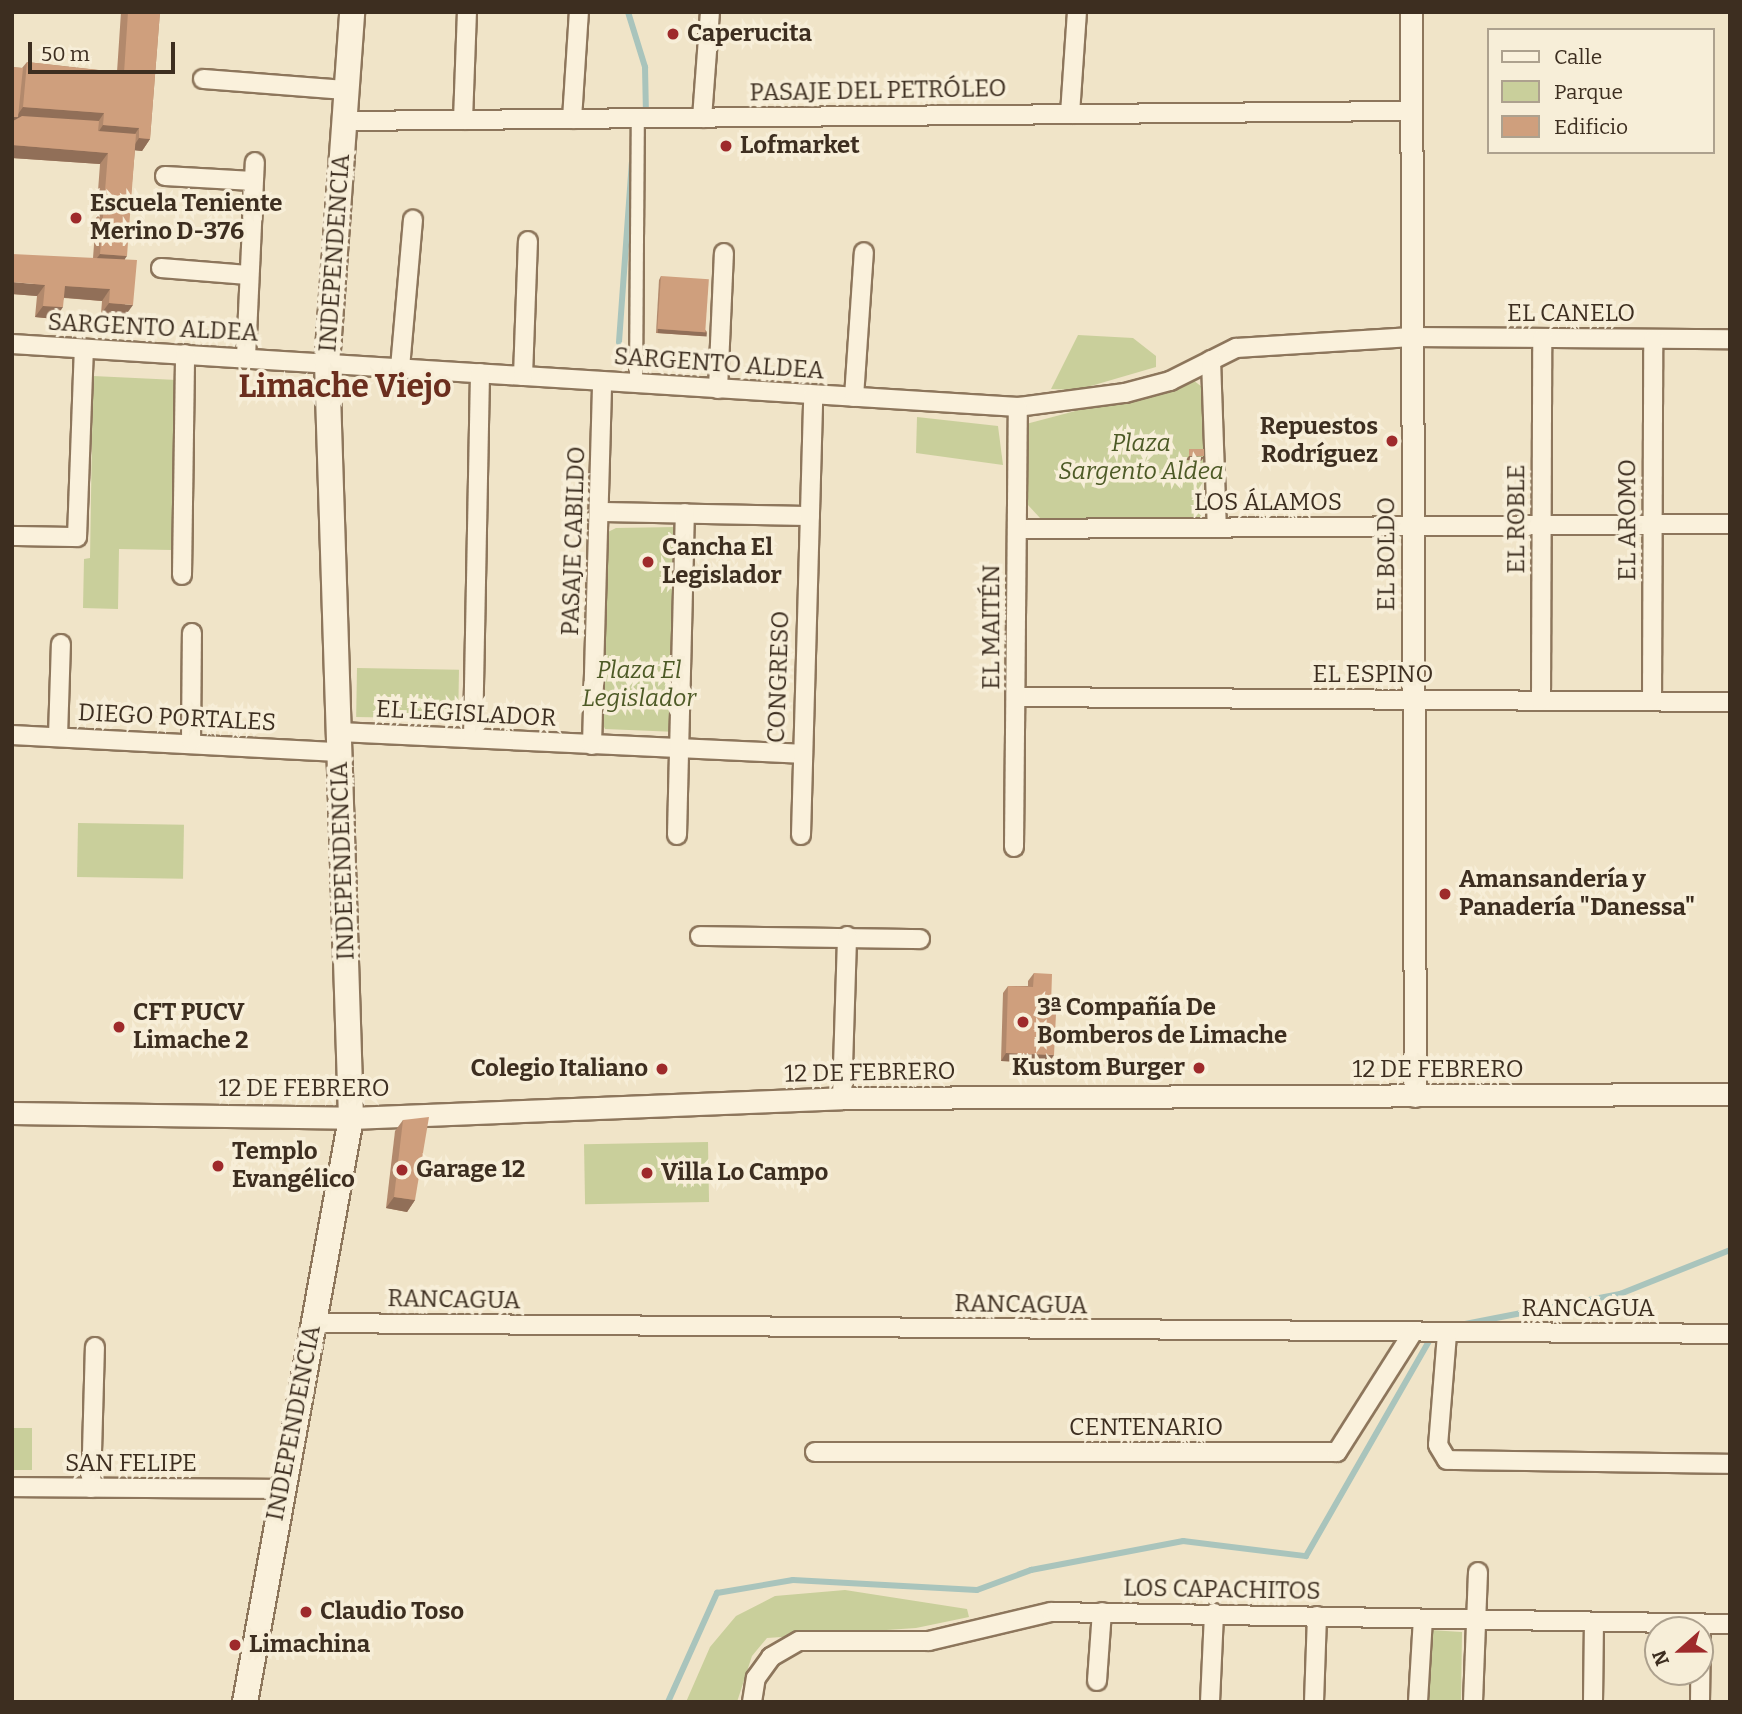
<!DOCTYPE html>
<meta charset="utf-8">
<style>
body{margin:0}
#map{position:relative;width:1742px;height:1714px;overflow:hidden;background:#f0e4c8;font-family:Bitter,serif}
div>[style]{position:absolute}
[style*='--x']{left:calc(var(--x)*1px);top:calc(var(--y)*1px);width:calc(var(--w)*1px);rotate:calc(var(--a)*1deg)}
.green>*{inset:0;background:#c9cf9b;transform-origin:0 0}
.stream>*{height:6px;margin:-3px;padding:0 3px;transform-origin:3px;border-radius:3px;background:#a9c4bc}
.roads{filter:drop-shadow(2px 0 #8d765c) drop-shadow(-2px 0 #8d765c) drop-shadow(0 2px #8d765c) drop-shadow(0 -2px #8d765c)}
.pedestrian>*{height:12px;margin:-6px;padding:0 6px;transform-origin:6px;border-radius:6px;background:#faf1dc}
.minor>*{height:18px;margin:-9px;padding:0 9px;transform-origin:9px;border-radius:9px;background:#faf1dc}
.tertiary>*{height:21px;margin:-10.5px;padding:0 10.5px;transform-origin:10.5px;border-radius:10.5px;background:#faf1dc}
.secondary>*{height:24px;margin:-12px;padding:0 12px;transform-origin:12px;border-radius:12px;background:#faf1dc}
.wall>*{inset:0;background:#b2896c}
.shaded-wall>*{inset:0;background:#916f58;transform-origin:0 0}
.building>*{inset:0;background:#cf9f7d;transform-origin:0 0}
.dots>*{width:19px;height:19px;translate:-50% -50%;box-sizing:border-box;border:4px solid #f7eed8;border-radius:50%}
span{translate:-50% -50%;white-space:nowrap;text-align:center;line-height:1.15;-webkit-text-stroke:7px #f7eed8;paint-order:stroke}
.poi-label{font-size:24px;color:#3d2e20;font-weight:700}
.left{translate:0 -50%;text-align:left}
.right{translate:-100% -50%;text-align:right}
.street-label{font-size:24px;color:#3d2e20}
.park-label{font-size:24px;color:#4d5a26;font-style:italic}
.district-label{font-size:32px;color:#6b2e1e;font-weight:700}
.frame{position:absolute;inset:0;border:14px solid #3d2e20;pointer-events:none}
.legend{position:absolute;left:1487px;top:28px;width:228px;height:126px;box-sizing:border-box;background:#f7eed8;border:2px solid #ada18e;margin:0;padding:9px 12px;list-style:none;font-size:21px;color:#3d2e20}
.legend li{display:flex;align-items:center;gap:14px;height:35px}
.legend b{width:35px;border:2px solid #ada18e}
.north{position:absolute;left:1644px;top:1616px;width:70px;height:70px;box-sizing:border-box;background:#f7eed8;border:2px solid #ada18e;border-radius:50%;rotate:249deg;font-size:19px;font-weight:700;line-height:28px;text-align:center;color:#3d2e20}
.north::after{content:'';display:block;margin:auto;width:24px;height:32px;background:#9e2a2b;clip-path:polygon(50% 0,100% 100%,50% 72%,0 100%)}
.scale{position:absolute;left:28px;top:42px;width:147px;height:32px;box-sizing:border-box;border:4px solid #3d2e20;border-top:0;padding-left:9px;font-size:21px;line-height:24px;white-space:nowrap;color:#3d2e20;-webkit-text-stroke:5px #f7eed8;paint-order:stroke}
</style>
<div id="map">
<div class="green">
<div style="clip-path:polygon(1078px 335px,1133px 338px,1156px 356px,1156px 367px,1077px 390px,1051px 389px)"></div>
<div style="clip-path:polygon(93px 376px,177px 380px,172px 550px,119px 549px,118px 609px,83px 608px,84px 559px,90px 558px)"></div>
<div style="clip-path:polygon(1193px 380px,1206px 390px,1202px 518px,1041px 519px,1027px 504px,1026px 424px)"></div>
<div style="clip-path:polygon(917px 417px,998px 426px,1003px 465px,916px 453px)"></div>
<div style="clip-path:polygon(675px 527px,677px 732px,605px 729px,600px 718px,604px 534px,616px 528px)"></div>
<div style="left:357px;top:668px;width:102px;height:49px;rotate:1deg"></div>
<div style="left:78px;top:823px;width:106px;height:54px;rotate:1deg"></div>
<div style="left:708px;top:1142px;width:60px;height:124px;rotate:89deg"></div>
<div style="left:12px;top:1428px;width:20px;height:42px"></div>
<div style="clip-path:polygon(845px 1590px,967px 1609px,969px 1617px,916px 1628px,767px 1638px,752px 1656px,737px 1702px,686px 1702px,710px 1647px,736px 1616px,775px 1596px)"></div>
<div style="clip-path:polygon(1430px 1630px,1462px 1632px,1461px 1702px,1421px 1702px)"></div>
</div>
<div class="stream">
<div style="--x:628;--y:12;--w:58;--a:72.8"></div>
<div style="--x:645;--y:67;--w:49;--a:88.8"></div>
<div style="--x:619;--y:342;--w:180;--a:-85.9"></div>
<div style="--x:1460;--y:1325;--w:163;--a:-11"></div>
<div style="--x:1620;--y:1294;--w:118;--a:-21.8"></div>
<div style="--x:668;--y:1702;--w:120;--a:-65.8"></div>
<div style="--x:717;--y:1593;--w:77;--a:-9.7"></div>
<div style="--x:793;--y:1580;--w:184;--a:3.1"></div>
<div style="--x:977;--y:1590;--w:58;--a:-20.3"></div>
<div style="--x:1031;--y:1570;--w:155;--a:-10.8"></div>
<div style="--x:1183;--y:1541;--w:124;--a:7"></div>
<div style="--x:1306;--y:1556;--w:254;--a:-60.2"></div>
</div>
<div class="roads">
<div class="pedestrian">
<div style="--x:636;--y:383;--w:265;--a:-89.6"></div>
</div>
<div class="minor">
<div style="--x:203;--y:79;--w:143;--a:4.4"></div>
<div style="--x:1070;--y:114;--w:102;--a:-86.1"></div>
<div style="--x:702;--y:118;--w:106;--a:-85.7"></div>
<div style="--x:572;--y:119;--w:107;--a:-86.3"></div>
<div style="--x:463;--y:120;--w:108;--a:-87.9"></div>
<div style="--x:344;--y:121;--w:1067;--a:-0.54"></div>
<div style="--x:165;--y:176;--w:88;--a:3.3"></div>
<div style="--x:161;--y:268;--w:87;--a:4.6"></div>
<div style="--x:12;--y:344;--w:1008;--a:3.58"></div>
<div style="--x:1018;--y:407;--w:108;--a:-7.5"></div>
<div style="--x:1125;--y:393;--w:47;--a:-14.9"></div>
<div style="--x:1170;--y:381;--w:74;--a:-26.6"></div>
<div style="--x:1236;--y:348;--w:176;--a:-3.6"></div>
<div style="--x:1412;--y:337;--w:318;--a:0.4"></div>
<div style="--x:246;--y:357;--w:195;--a:-87.4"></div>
<div style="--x:1211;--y:360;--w:168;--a:88"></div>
<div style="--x:400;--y:368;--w:149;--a:-85"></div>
<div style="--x:523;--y:376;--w:135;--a:-87.9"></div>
<div style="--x:718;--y:389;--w:136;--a:-87.5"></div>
<div style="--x:854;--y:397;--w:145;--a:-86.1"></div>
<div style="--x:600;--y:512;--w:210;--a:1.1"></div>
<div style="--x:1017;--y:529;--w:713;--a:-0.4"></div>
<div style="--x:12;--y:536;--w:65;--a:0.9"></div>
<div style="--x:77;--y:537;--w:188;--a:-87.9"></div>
<div style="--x:182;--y:575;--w:221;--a:-89.2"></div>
<div style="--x:1016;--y:697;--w:714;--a:0.4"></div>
<div style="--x:1541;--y:701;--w:363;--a:-89.8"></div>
<div style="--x:1652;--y:701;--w:362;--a:-89.8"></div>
<div style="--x:339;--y:732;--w:462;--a:2.7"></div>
<div style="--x:12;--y:735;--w:327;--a:3"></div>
<div style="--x:58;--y:737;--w:93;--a:-88.2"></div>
<div style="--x:473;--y:738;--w:365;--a:-88.9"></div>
<div style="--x:191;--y:741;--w:108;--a:-89.5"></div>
<div style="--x:592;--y:745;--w:364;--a:-88.4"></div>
<div style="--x:677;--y:835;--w:322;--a:-88.6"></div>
<div style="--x:801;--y:835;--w:440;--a:-88.4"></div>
<div style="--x:1014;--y:847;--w:440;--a:-89.5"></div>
<div style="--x:700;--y:936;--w:220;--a:0.8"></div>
<div style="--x:842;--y:1098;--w:162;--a:-88.2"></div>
<div style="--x:313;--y:1323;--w:1417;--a:0.44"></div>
<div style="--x:1447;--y:1334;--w:111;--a:94.6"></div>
<div style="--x:1438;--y:1445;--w:17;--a:59"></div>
<div style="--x:1447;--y:1460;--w:283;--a:0.8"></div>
<div style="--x:815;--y:1452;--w:522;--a:0"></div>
<div style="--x:1337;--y:1452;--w:140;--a:-57.6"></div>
<div style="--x:12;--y:1487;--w:268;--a:0.4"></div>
<div style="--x:91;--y:1488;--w:141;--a:-88.4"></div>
<div style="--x:1097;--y:1681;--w:69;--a:-85.9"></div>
<div style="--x:752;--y:1702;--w:24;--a:-81"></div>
<div style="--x:756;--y:1678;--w:26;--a:-54"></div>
<div style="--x:771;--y:1657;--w:32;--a:-30"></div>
<div style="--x:799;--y:1641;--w:130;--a:0"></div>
<div style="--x:929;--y:1641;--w:125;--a:-13.4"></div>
<div style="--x:1051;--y:1612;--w:679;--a:1.01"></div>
<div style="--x:1210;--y:1702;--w:89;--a:-87.4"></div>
<div style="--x:1314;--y:1702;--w:86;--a:-88"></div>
<div style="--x:1418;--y:1702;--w:83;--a:-86.6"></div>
<div style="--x:1473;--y:1702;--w:130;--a:-87.8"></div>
<div style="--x:1593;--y:1702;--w:80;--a:-89.3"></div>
<div style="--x:1700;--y:1702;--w:78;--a:-89.3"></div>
</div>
<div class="tertiary">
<div style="--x:1411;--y:12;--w:1084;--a:89.79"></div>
<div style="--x:12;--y:1113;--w:339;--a:0.8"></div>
<div style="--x:351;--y:1118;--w:491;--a:-2.3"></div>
<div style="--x:842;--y:1098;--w:888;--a:-0.26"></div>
</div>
<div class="secondary">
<div style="--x:245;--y:1702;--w:594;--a:-79.71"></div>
<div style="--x:351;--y:1118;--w:754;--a:-91.82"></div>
<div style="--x:327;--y:364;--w:353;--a:-85.9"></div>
</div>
</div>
<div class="wall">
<div style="clip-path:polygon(121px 12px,160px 12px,150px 139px,142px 151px,135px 150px,125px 259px,125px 316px,101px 314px,102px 301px,64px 298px,55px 319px,35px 317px,37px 296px,12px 294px,93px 258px,100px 164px,12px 158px,12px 67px,22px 68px,27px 62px,117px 72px)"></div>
<div style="clip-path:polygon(661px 276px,707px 332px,704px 336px,656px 333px,659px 280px)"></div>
<div style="clip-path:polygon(1034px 973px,1051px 1006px,1046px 1014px,1049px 1063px,1001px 1061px,1003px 993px,1008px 986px,1028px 986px,1028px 981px)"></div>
<div style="clip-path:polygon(403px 1120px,415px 1200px,407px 1212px,386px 1208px,395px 1131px)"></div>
</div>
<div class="shaded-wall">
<div style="clip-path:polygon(23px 107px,104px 113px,96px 125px,13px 121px,12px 122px,12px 117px,16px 117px)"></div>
<div style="clip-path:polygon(103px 125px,139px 128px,131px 140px,95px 137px)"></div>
<div style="clip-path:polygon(139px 138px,150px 139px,142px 151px,131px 150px)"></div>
<div style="clip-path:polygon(12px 145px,108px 153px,100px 164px,12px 158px)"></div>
<div style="clip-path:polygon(100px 254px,127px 256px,119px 267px,92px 265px)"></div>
<div style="clip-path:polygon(12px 282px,45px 285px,37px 296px,12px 294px)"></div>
<div style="clip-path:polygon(65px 286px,110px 289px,102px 301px,57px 297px)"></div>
<div style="clip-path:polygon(109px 303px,133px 305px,125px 316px,101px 314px)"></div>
<div style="clip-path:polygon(43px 306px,63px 307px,55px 319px,35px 317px)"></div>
<div style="left:658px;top:329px;width:49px;height:4px;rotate:4deg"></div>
<div style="clip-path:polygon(1189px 456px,1204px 457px,1201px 461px,1186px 460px)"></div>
<div style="clip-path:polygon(1045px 1005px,1051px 1006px,1046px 1014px,1039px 1013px)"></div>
<div style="clip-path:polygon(1006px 1053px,1054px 1055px,1049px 1063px,1001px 1061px)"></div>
<div style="clip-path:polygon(394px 1197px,415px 1200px,407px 1212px,386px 1208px)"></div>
</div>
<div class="building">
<div style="clip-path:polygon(128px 12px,160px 12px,150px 139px,139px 138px,139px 128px,103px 125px,104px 113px,23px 107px,27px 62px,124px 73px)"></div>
<div style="clip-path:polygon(12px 67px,23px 68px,18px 117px,12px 117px)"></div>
<div style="clip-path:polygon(22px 116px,99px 121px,98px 131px,136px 134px,127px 256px,100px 254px,108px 153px,12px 145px,13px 121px)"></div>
<div style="clip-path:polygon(12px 254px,137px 260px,133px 305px,109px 303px,110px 289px,65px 286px,63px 307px,43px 306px,45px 285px,12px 282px)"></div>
<div style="left:661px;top:276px;width:48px;height:53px;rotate:4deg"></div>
<div style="left:1189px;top:449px;width:15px;height:7px"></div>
<div style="clip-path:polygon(1034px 973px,1052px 974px,1051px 1006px,1045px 1005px,1044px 1014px,1056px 1014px,1054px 1055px,1006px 1053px,1008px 986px,1033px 987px)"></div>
<div style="clip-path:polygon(429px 1117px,415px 1200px,394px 1197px,403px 1120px)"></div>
</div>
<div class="dots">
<div style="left:673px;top:34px;background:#9e2a2b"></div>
<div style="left:726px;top:146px;background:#9e2a2b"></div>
<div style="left:76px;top:218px;background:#9e2a2b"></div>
<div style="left:1392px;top:441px;background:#9e2a2b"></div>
<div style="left:648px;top:562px;background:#9e2a2b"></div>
<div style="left:1445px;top:894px;background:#9e2a2b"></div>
<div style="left:1023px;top:1022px;background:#9e2a2b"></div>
<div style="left:119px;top:1027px;background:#9e2a2b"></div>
<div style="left:1199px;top:1068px;background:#9e2a2b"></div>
<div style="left:662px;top:1069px;background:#9e2a2b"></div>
<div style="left:218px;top:1166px;background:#9e2a2b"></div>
<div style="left:402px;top:1170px;background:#9e2a2b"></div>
<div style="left:647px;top:1173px;background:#9e2a2b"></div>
<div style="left:306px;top:1612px;background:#9e2a2b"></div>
<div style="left:235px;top:1645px;background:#9e2a2b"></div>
</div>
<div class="poi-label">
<span class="left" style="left:687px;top:34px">Caperucita</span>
<span class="left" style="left:740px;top:146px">Lofmarket</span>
<span class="left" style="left:90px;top:218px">Escuela Teniente<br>Merino D-376</span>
<span class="right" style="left:1378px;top:441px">Repuestos<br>Rodríguez</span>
<span class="left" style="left:662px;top:562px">Cancha El<br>Legislador</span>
<span class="left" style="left:1459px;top:894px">Amansandería y<br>Panadería "Danessa"</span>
<span class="left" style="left:1037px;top:1022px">3ª Compañía De<br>Bomberos de Limache</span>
<span class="left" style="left:133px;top:1027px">CFT PUCV<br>Limache 2</span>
<span class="right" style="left:1185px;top:1068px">Kustom Burger</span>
<span class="right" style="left:648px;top:1069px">Colegio Italiano</span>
<span class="left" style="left:232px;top:1166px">Templo<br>Evangélico</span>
<span class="left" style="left:416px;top:1170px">Garage 12</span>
<span class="left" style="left:661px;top:1173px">Villa Lo Campo</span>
<span class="left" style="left:320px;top:1612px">Claudio Toso</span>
<span class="left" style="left:249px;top:1645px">Limachina</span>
</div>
<div class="street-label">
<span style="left:878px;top:91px;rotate:-1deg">PASAJE DEL PETRÓLEO</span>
<span style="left:335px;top:253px;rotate:-86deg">INDEPENDENCIA</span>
<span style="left:1571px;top:314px">EL CANELO</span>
<span style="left:153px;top:328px;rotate:3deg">SARGENTO ALDEA</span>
<span style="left:719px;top:364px;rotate:4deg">SARGENTO ALDEA</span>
<span style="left:1268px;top:503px">LOS ÁLAMOS</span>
<span style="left:1517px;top:519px;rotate:-90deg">EL ROBLE</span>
<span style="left:1628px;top:520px;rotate:-90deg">EL AROMO</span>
<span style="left:574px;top:541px;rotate:-88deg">PASAJE CABILDO</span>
<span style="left:1387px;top:554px;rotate:-90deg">EL BOLDO</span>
<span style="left:992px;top:627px;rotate:-90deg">EL MAITÉN</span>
<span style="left:1373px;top:675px">EL ESPINO</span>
<span style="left:779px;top:677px;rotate:-88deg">CONGRESO</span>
<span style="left:466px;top:714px;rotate:3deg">EL LEGISLADOR</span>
<span style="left:177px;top:718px;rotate:3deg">DIEGO PORTALES</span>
<span style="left:343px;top:861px;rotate:-92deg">INDEPENDENCIA</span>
<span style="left:1438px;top:1070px">12 DE FEBRERO</span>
<span style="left:870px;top:1073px;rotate:-1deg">12 DE FEBRERO</span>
<span style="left:304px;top:1089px">12 DE FEBRERO</span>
<span style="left:454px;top:1300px;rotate:1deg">RANCAGUA</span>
<span style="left:1021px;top:1305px;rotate:1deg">RANCAGUA</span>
<span style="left:1588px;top:1309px">RANCAGUA</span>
<span style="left:294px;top:1423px;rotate:-79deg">INDEPENDENCIA</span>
<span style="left:1146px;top:1428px">CENTENARIO</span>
<span style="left:131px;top:1464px">SAN FELIPE</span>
<span style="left:1222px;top:1590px;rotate:1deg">LOS CAPACHITOS</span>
</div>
<div class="park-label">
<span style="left:1141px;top:458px">Plaza<br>Sargento Aldea</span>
<span style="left:639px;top:685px">Plaza El<br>Legislador</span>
</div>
<div class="district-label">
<span style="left:345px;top:386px">Limache Viejo</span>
</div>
<div class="frame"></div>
<ul class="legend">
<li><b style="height:9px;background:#faf1dc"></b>Calle</li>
<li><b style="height:19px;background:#c9cf9b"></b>Parque</li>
<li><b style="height:19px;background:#cf9f7d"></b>Edificio</li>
</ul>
<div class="north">N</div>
<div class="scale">50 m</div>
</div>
